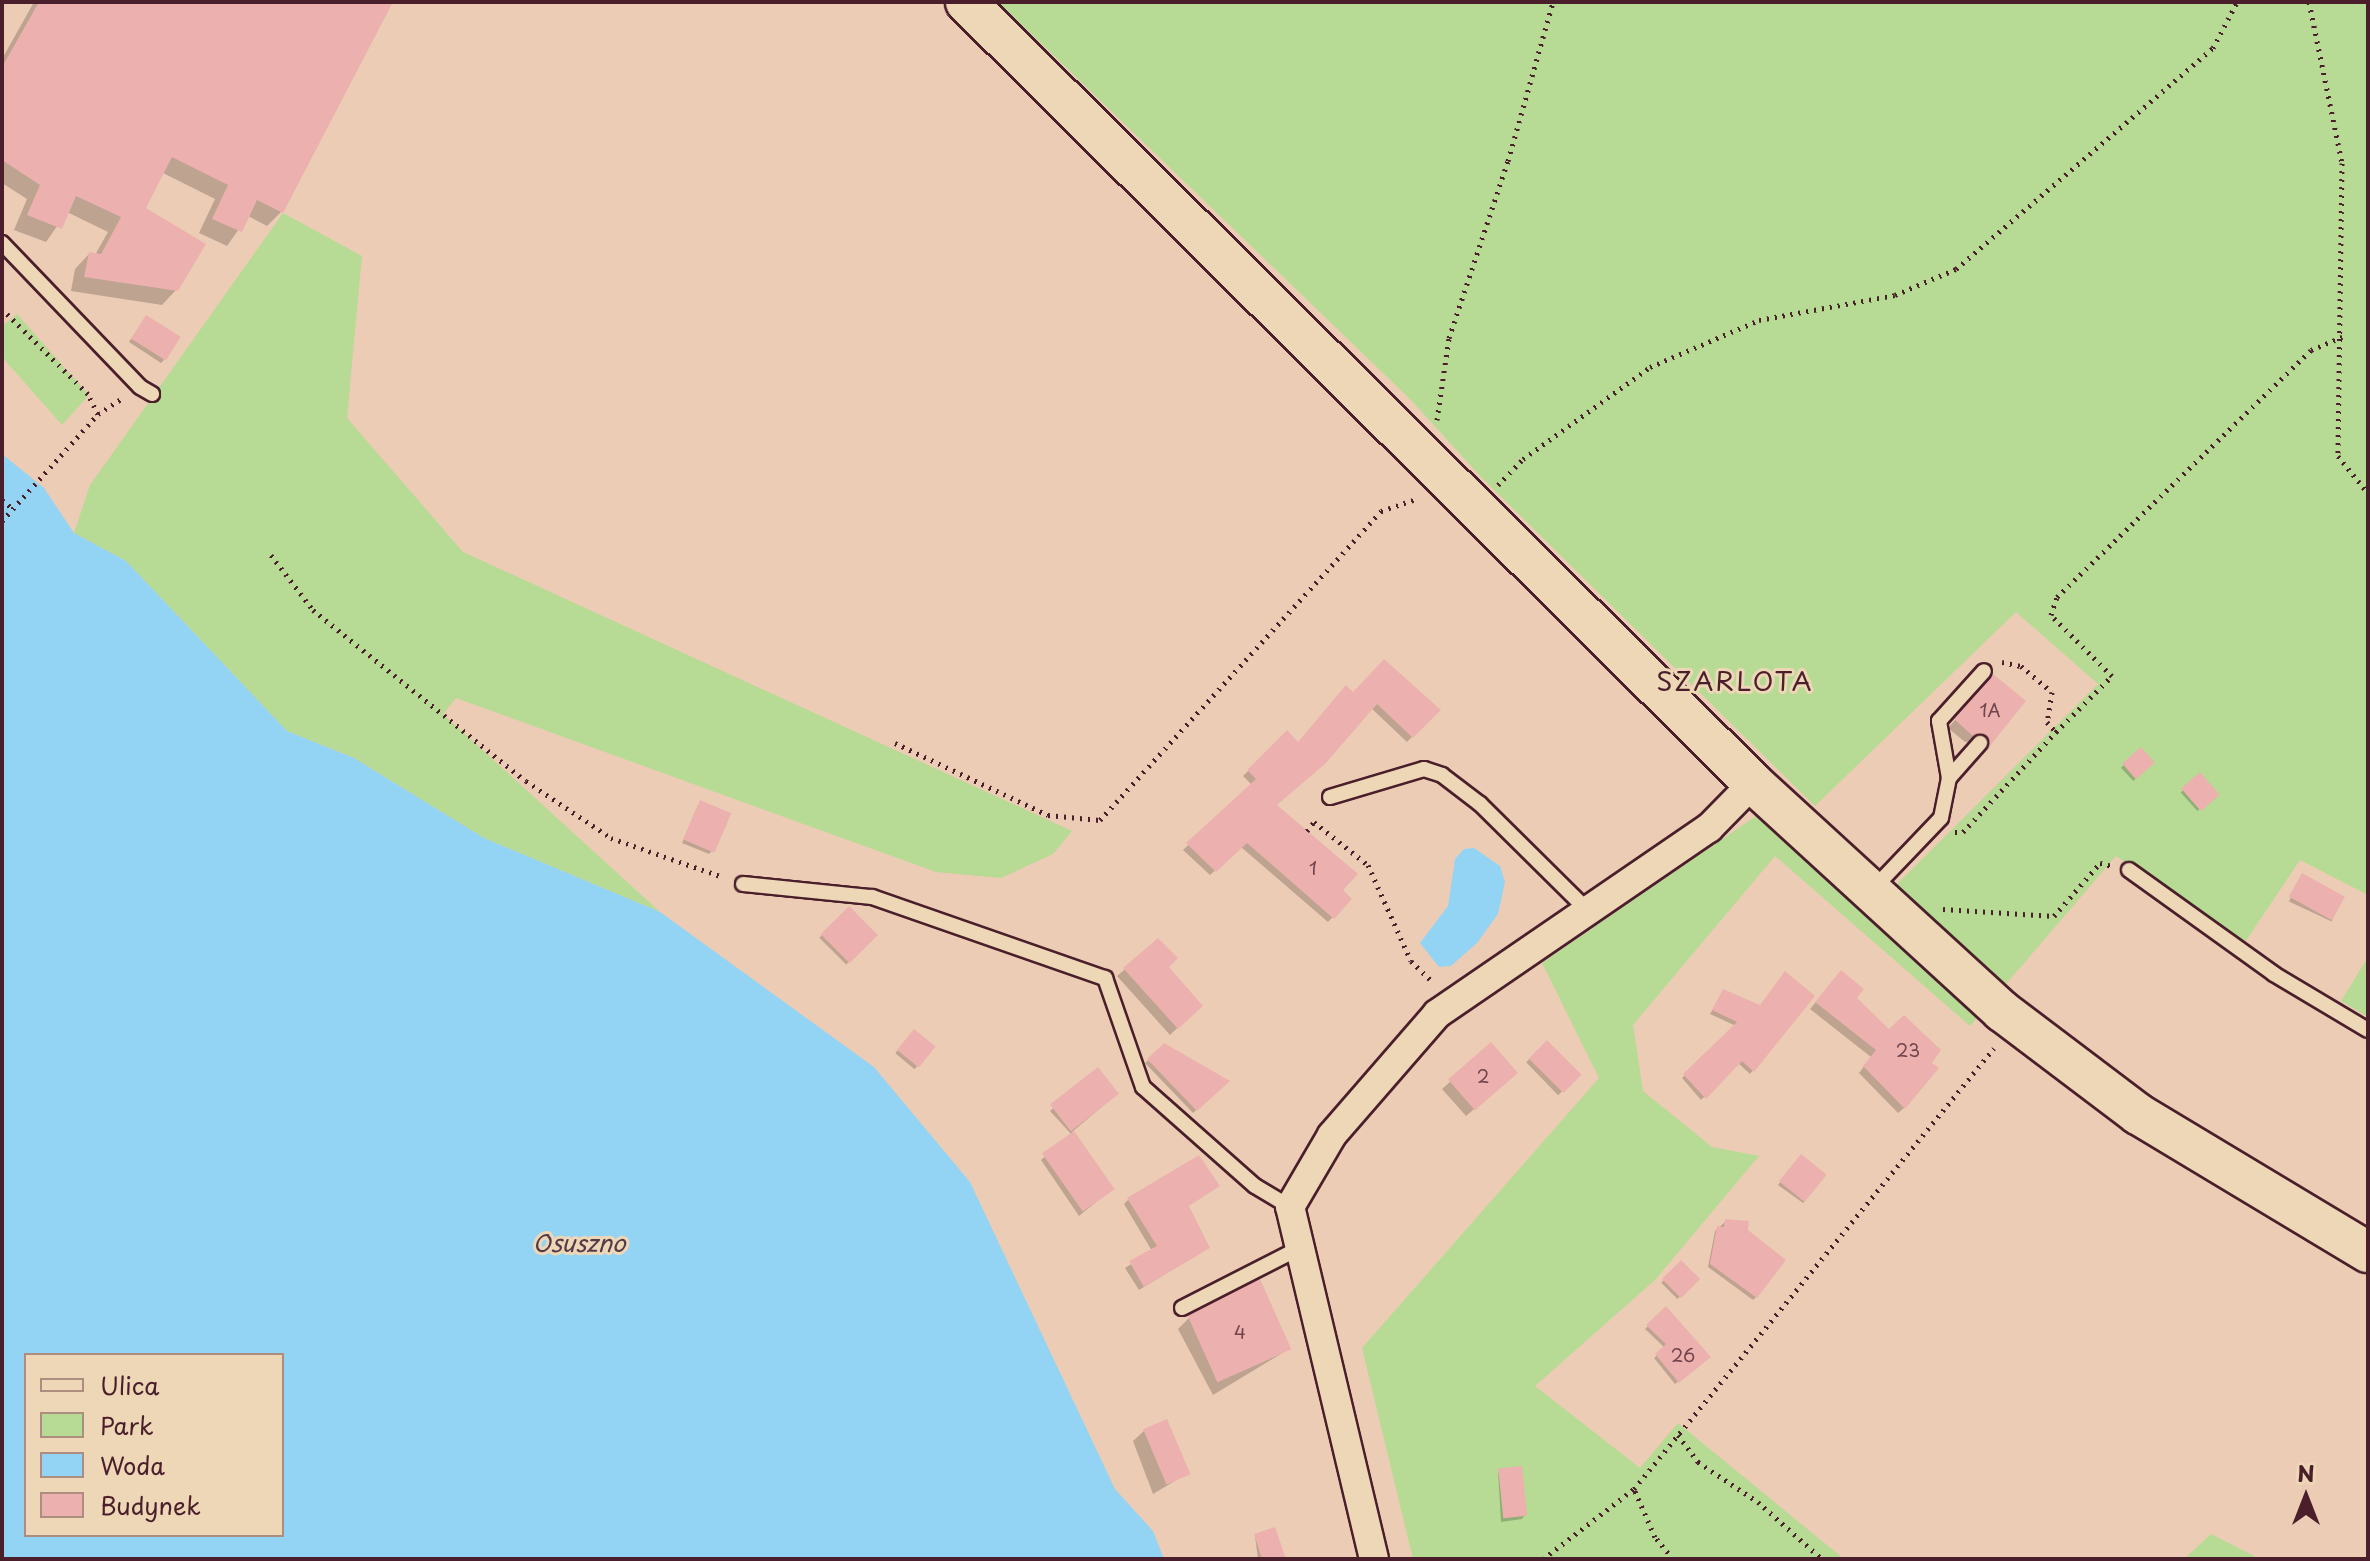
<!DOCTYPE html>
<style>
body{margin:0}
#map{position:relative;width:2370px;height:1561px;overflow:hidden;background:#edccb5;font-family:"Playpen Sans",sans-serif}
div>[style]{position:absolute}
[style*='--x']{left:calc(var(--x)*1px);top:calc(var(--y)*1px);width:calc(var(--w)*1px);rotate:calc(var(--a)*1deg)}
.green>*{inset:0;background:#b7da95}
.water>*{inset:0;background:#93d4f4}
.shadow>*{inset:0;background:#0003;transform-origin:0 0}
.building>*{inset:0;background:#ecb1af;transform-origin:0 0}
.path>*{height:5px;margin-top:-2.5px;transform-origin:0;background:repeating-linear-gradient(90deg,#4a1f2b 0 2px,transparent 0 8px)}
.roads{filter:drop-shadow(2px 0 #4a1f2b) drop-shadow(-2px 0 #4a1f2b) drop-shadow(0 2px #4a1f2b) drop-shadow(0 -2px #4a1f2b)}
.lane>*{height:14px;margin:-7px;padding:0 7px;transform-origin:7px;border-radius:7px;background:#eed7b7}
.street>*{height:28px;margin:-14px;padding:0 14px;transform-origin:14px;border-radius:14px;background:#eed7b7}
.secondary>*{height:40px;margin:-20px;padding:0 20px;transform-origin:20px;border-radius:20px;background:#eed7b7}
span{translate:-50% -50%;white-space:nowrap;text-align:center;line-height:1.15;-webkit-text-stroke:6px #eed7b7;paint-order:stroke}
.number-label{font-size:18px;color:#72444c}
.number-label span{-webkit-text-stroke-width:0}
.water-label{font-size:24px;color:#553a49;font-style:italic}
.quarter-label{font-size:26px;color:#4a1f2b;letter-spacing:2px}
.frame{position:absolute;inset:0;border:4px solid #4a1f2b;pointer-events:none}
.legend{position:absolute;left:24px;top:1353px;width:260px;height:184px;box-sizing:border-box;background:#eed7b7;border:2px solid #ac8d7f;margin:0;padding:10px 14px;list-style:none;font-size:24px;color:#4a1f2b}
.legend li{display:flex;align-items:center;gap:16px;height:40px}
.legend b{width:40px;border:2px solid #ac8d7f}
.north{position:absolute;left:2266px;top:1457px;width:80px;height:80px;-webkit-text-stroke:6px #eed7b7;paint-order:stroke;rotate:0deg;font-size:22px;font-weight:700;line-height:32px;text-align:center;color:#4a1f2b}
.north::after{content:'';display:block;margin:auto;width:28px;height:36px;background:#4a1f2b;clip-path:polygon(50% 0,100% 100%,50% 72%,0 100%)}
</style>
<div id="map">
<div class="green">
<div style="clip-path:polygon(998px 2px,2368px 2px,2368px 895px,2300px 860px,2245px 942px,2116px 856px,1970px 1026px,1775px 856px,1633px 1025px,1643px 1091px,1712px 1147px,1759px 1156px,1655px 1280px,1535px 1386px,1640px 1468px,1678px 1423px,1844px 1559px,1413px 1559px,1362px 1348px,1599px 1078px,1542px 963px,1756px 816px,1866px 915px,2098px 684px,2016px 612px,1815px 806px,1482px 478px,1411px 400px)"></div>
<div style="clip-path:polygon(283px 213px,362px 256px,347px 418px,463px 552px,1072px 831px,1053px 854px,1001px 878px,936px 872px,456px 698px,443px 714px,660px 912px,484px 838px,354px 758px,287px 731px,126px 561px,74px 533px,90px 485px)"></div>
<div style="clip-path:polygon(17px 314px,89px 395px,62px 425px,2px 357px,2px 326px)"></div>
<div style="clip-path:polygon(2368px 957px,2368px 1017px,2341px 1001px)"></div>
<div style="clip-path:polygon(2211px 1534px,2260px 1559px,2184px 1559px)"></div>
</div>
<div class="water">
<div style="clip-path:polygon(evenodd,2px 454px,44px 488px,74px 533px,126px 561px,287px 731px,354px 758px,484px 838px,660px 912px,874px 1067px,970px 1182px,1115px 1489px,1153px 1531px,1164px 1559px,2px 1559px,2px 454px,26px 1355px,282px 1355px,282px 1535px,26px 1535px,26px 1355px)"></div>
<div style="clip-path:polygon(1474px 848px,1500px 866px,1505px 882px,1498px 914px,1477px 943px,1451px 966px,1439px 967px,1420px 943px,1448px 906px,1455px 859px,1464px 849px)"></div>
</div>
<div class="shadow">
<div style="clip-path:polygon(34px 2px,390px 2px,281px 212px,267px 226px,248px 216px,227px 246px,199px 233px,215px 199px,161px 172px,143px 208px,176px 290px,162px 305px,71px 291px,75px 269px,89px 254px,95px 255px,108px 232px,67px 212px,46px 242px,14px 230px,27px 199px,2px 183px,2px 59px)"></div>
<div style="clip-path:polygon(143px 321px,164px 360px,161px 363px,129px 342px)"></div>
<div style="clip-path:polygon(1986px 684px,2023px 701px,1981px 752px,1979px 741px,1965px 742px,1948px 728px)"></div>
<div style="clip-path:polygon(1353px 694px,1438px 710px,1407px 742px,1371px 708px,1274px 805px,1350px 899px,1328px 922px,1241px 847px,1210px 875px,1183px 850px,1252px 785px,1243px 776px,1287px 733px,1298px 745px)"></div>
<div style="left:2140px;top:750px;width:18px;height:26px;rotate:47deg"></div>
<div style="left:2200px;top:775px;width:25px;height:26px;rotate:48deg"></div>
<div style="clip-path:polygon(698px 805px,712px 851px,709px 854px,682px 843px)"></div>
<div style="left:2300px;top:878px;width:47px;height:26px;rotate:25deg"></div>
<div style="left:849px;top:908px;width:38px;height:42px;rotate:45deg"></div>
<div style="clip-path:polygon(1158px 941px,1166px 967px,1200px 1006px,1170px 1035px,1117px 976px)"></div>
<div style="clip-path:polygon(1836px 978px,1854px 998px,1904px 1108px,1898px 1113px,1859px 1073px,1871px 1057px,1810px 1009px)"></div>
<div style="clip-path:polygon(1723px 992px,1760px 1007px,1813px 996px,1750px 1074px,1738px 1063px,1701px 1100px,1682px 1078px,1736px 1026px,1710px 1014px)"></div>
<div style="left:914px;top:1031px;width:25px;height:29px;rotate:40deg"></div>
<div style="left:1547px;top:1042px;width:46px;height:29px;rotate:46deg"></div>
<div style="clip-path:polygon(1164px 1046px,1226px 1081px,1193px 1113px,1145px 1063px)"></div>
<div style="clip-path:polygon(1098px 1070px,1117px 1094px,1072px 1132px,1112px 1189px,1079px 1216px,1041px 1160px,1072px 1135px,1050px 1111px)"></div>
<div style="clip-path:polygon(1508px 1080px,1466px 1116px,1442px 1089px,1450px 1082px)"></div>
<div style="clip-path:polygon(1798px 1159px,1806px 1200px,1803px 1203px,1778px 1185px)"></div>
<div style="clip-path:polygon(1128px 1200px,1187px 1207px,1208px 1248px,1139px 1290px,1125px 1268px,1152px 1251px,1124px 1204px)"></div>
<div style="clip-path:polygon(1726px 1221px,1756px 1297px,1753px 1300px,1708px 1267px,1715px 1231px)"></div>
<div style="left:1681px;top:1263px;width:23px;height:28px;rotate:45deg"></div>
<div style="clip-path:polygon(1666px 1309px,1708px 1357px,1675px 1384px,1654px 1358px,1665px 1348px,1645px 1329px)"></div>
<div style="clip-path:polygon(1189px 1318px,1289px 1349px,1213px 1395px,1178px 1329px)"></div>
<div style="clip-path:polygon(1145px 1430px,1188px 1473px,1153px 1494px,1133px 1441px)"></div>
<div style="clip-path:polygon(1498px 1472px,1525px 1515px,1522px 1519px,1501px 1522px)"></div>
<div style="clip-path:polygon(1255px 1536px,1284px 1559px,1258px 1559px)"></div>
</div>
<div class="building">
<div style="clip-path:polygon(39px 2px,393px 2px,283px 213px,257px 200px,242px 232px,212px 219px,228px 185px,172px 157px,146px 208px,206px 244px,178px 291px,84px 277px,89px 252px,101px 254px,121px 217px,76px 196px,62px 229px,27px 215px,40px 185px,2px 160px,2px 67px)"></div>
<div style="left:146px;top:315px;width:41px;height:28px;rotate:32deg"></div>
<div style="clip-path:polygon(1384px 659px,1441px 710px,1413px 738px,1377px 704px,1325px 764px,1277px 805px,1358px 874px,1343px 890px,1352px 899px,1334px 919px,1247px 843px,1216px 872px,1186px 843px,1256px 779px,1247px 770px,1287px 730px,1298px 742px,1346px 685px,1353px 692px)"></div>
<div style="clip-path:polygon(1993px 674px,2026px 701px,1989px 747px,1986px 735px,1973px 736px,1954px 719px)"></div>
<div style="left:2141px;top:747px;width:21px;height:25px;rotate:49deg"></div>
<div style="left:2200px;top:772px;width:30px;height:25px;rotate:49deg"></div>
<div style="left:700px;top:800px;width:34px;height:43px;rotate:23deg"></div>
<div style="left:2302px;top:873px;width:49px;height:27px;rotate:29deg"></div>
<div style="left:849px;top:906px;width:41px;height:40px;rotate:45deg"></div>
<div style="clip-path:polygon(1158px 938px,1178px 958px,1169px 967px,1203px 1006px,1178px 1029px,1123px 968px)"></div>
<div style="clip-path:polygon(1841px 970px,1864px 989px,1857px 998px,1889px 1029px,1904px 1015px,1941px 1050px,1932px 1063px,1939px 1068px,1905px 1109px,1863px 1066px,1876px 1050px,1815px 1002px)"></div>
<div style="clip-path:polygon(1785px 971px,1815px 996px,1754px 1072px,1742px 1061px,1706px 1099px,1683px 1074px,1737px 1022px,1712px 1010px,1723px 989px,1760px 1005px)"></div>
<div style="left:914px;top:1029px;width:28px;height:27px;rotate:39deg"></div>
<div style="left:1547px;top:1040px;width:49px;height:26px;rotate:45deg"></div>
<div style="left:1491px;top:1042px;width:41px;height:57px;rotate:49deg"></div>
<div style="clip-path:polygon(1164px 1043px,1230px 1081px,1197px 1111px,1147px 1059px)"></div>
<div style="left:1098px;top:1067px;width:34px;height:61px;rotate:52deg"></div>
<div style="left:1074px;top:1131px;width:71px;height:39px;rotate:55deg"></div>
<div style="left:1801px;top:1154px;width:33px;height:35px;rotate:39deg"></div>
<div style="clip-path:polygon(1199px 1155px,1220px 1186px,1189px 1206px,1210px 1248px,1144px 1287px,1129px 1261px,1157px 1246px,1127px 1198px)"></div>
<div style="clip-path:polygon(1725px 1219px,1749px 1221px,1748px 1230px,1786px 1260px,1757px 1298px,1710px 1264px,1717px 1226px,1724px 1227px)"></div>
<div style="left:1681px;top:1260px;width:27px;height:27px;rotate:45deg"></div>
<div style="left:1260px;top:1279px;width:77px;height:81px;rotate:66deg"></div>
<div style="clip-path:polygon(1666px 1306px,1711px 1357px,1679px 1383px,1655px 1354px,1666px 1344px,1646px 1325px)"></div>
<div style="left:1167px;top:1419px;width:60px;height:26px;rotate:67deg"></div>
<div style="left:1522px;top:1466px;width:50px;height:24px;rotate:84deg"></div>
<div style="clip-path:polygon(1275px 1527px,1286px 1559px,1262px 1559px,1254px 1534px)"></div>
</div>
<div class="path">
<div style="--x:2309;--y:2;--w:164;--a:78.4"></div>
<div style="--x:2342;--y:163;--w:293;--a:90.8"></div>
<div style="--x:2338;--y:456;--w:48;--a:51"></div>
<div style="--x:98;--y:414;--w:31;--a:-33"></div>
<div style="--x:1437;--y:420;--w:83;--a:-81.7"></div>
<div style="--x:1449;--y:338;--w:187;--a:-71.6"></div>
<div style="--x:1508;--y:161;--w:165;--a:-74.2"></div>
<div style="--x:1498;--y:485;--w:36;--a:-46"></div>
<div style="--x:1523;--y:459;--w:157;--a:-35.9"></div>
<div style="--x:1650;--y:367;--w:119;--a:-23.3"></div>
<div style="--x:1759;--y:320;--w:138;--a:-10.4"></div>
<div style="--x:1895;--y:295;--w:66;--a:-23.1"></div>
<div style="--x:1956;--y:269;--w:339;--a:-40.7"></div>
<div style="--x:2213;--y:48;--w:52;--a:-62.4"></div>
<div style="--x:2;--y:500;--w:13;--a:39"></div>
<div style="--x:2;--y:521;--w:144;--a:-48.1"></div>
<div style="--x:98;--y:414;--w:22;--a:-117"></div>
<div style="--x:88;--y:394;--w:118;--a:-135.3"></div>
<div style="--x:271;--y:555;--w:69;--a:52.6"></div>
<div style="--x:313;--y:610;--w:273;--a:38.8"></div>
<div style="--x:526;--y:781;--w:102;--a:33.8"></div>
<div style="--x:611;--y:838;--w:119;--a:19.2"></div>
<div style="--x:2002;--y:662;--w:19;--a:12"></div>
<div style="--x:2021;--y:666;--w:40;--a:40"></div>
<div style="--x:2052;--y:692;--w:30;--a:99"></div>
<div style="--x:2047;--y:722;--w:13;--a:48"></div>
<div style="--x:2056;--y:732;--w:79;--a:-45"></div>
<div style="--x:2112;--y:676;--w:86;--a:-135"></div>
<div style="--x:2051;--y:615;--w:19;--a:-72"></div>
<div style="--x:2057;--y:597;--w:354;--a:-44.2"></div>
<div style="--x:2311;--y:350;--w:34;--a:-23"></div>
<div style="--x:895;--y:743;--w:169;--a:25.2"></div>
<div style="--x:1048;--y:815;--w:52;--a:5.5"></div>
<div style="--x:1100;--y:820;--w:418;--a:-47.7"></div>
<div style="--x:1381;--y:511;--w:39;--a:-19"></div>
<div style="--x:1307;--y:831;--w:11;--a:-52"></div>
<div style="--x:1314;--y:822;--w:69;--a:38.5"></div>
<div style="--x:1368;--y:865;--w:105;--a:65.9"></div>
<div style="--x:1411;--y:961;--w:30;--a:44"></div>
<div style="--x:1955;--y:832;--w:8;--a:0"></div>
<div style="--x:1963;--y:832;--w:137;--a:-47.1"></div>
<div style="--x:1943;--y:909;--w:111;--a:3.6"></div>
<div style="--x:2054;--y:916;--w:70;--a:-49"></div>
<div style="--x:2100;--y:863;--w:12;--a:14"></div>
<div style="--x:1678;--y:1435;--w:34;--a:53"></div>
<div style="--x:1698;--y:1462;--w:72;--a:33.7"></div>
<div style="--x:1758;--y:1502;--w:86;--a:41.7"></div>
<div style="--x:1543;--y:1559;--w:115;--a:-37.6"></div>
<div style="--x:1673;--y:1559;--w:28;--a:-129"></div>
<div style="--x:1655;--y:1537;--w:52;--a:-113.6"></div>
<div style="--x:1634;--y:1489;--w:569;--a:-50.77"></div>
</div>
<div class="roads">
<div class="lane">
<div style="--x:2;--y:243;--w:199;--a:46.2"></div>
<div style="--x:140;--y:387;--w:14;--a:30"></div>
<div style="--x:1949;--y:778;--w:47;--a:-48.5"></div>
<div style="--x:1330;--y:797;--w:98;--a:-16.6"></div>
<div style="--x:1424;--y:769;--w:19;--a:18"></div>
<div style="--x:1442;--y:775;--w:48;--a:37.3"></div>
<div style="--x:1480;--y:804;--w:152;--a:44.7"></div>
<div style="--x:2129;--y:870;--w:178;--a:35.6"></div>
<div style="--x:2274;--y:974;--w:109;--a:30.8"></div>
<div style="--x:743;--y:884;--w:130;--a:5.8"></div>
<div style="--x:872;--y:897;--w:247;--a:19.2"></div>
<div style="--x:1105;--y:978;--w:115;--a:70.8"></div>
<div style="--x:1143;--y:1087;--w:149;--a:41.5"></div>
<div style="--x:1255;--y:1186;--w:41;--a:31"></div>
<div style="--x:1874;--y:888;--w:97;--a:-46.3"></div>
<div style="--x:1941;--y:818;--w:41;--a:-78.7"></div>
<div style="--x:1949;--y:778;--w:58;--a:-100"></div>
<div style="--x:1939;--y:721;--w:67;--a:-48"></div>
<div style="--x:1182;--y:1308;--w:132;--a:-27"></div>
</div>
<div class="street">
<div style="--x:1374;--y:1559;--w:362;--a:-103.4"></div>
<div style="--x:1290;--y:1207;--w:83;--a:-59.7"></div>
<div style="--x:1332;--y:1135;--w:160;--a:-49"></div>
<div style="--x:1437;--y:1014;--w:330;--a:-34.4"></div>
<div style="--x:1709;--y:828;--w:63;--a:-45.6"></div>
</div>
<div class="secondary">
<div style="--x:966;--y:2;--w:1109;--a:44.78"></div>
<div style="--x:1753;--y:783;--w:338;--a:42.5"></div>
<div style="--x:2002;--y:1011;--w:171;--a:37.1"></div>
<div style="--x:2138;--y:1114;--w:268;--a:31"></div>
</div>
</div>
<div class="number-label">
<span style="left:1990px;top:710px">1A</span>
<span style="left:1313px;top:868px">1</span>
<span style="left:1908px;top:1050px">23</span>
<span style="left:1483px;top:1076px">2</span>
<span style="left:1240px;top:1332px">4</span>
<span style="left:1683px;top:1355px">26</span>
</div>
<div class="water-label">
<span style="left:579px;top:1243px">Osuszno</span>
</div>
<div class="quarter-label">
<span style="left:1735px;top:681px">SZARLOTA</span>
</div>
<div class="frame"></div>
<ul class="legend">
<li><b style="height:10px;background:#eed7b7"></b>Ulica</li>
<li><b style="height:22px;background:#b7da95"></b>Park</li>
<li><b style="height:22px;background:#93d4f4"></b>Woda</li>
<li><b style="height:22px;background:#ecb1af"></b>Budynek</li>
</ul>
<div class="north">N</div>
</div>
